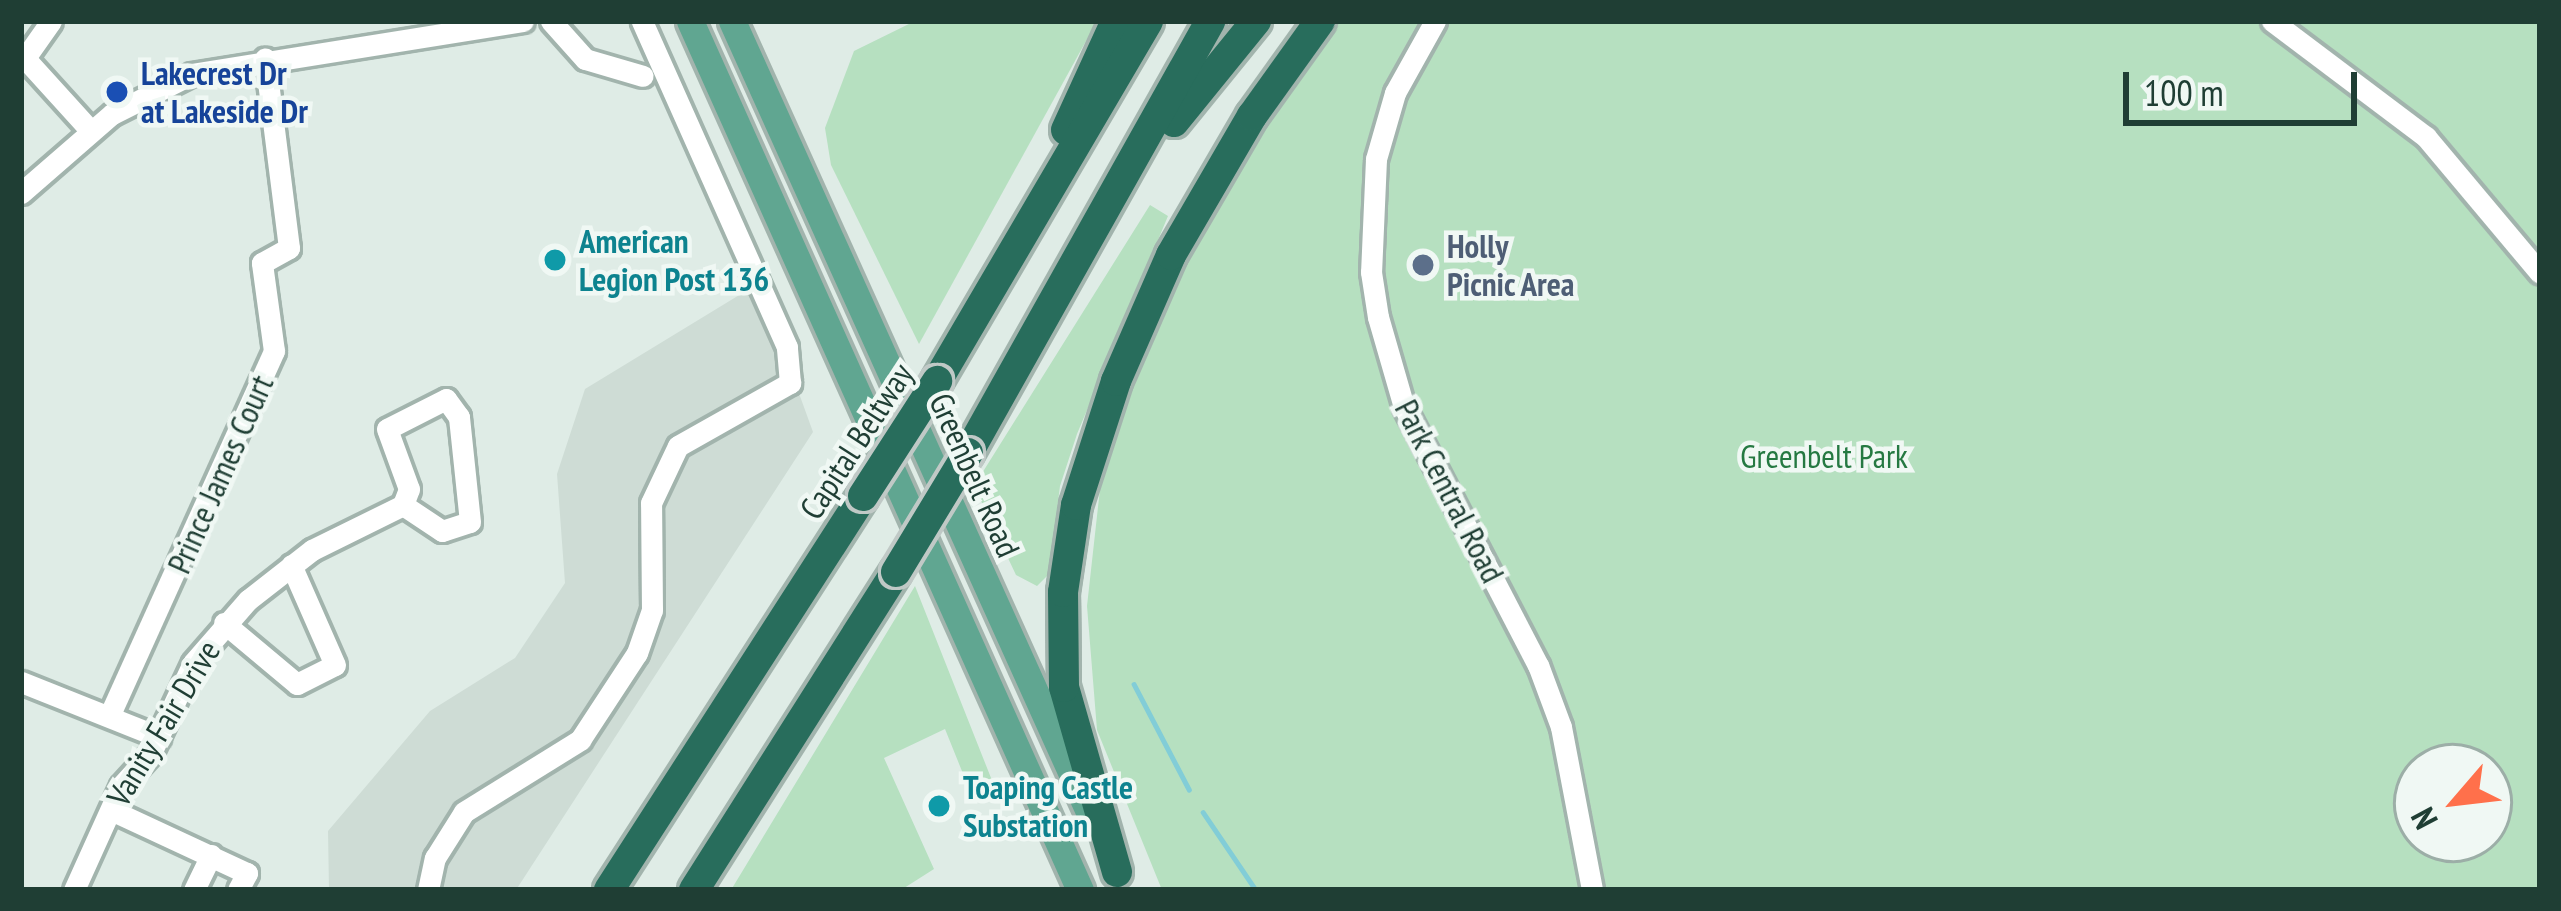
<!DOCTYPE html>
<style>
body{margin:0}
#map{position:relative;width:2561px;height:911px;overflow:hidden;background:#dfece6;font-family:"PT Sans Narrow",sans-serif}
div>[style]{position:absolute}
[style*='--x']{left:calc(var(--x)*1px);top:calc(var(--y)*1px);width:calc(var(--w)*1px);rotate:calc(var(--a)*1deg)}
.built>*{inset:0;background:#cedcd5}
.green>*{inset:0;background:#b6e0c0}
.stream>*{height:4.5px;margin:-2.25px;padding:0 2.25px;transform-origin:2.25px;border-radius:2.25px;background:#82cdd7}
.roads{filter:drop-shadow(3px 0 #a2b4ad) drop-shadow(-3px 0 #a2b4ad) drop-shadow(0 3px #a2b4ad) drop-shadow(0 -3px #a2b4ad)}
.minor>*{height:21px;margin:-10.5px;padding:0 10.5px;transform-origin:10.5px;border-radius:10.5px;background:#fff}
.major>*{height:27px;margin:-13.5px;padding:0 13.5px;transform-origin:13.5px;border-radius:13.5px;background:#60a691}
.highway>*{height:30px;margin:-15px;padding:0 15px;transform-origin:15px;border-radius:15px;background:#286d5c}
.bridges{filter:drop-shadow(3px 0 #c0c9c6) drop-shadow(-3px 0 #c0c9c6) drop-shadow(0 3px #c0c9c6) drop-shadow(0 -3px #c0c9c6)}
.highway-bridge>*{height:30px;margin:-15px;padding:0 15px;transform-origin:15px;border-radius:15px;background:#286d5c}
.dots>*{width:33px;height:33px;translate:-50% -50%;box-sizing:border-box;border:6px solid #f0f8f4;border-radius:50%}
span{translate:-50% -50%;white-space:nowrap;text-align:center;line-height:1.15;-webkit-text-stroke:9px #f0f8f4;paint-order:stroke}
.transit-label{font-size:33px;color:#164399;font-weight:700}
.left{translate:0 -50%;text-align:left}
.culture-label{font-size:33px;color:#0d838f;font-weight:700}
.service-label{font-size:33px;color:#4e5e75;font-weight:700}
.street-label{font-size:33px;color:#1f3e34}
.park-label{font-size:33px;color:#257942}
.frame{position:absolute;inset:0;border:24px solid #1f3e34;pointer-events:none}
.north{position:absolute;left:2393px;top:743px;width:120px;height:120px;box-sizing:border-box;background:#f0f8f4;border:3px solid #9caea7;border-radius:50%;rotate:242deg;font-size:33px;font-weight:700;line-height:48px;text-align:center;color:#1f3e34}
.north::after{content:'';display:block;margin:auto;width:42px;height:54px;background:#ff704b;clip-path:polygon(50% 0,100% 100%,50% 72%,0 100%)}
.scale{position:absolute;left:2123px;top:72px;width:234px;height:54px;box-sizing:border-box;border:6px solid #1f3e34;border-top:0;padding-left:15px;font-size:36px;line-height:42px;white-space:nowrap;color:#1f3e34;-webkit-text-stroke:9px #f0f8f4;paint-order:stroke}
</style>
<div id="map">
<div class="built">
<div style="clip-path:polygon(759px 283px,813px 432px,516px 890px,329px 890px,328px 831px,430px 711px,515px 658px,565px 583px,557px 474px,585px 389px)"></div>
</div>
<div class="green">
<div style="clip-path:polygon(915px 21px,1097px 21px,919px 344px,831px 165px,825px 128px,854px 51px)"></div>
<div style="clip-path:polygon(evenodd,1338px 21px,2540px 21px,2540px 890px,1162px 890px,1097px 730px,1087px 606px,1101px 480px,1133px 372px,1207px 215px,1258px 128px,1338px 21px,2417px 767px,2489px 767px,2489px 839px,2417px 839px,2417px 767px)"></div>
<div style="clip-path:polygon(1150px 205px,1168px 216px,1077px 434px,1060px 486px,1049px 574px,1037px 586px,1016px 575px,974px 486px)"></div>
<div style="clip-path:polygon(915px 586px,995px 788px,972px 796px,945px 729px,884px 758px,934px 869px,901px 890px,731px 890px)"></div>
</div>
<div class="stream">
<div style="--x:1134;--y:684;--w:119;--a:62.4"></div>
<div style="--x:1203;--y:812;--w:94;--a:55.8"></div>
</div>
<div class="roads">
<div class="minor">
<div style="--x:551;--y:21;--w:51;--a:48.2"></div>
<div style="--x:585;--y:59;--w:60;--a:16.3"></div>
<div style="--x:1435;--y:21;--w:82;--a:119.1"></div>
<div style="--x:1395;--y:93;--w:69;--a:106.1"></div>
<div style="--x:1376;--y:159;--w:113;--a:92.5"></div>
<div style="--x:1371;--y:272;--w:46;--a:81.2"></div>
<div style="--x:1378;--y:317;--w:94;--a:73.9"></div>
<div style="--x:1404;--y:407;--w:291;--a:62.6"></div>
<div style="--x:1538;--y:665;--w:66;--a:69.6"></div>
<div style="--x:1561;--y:727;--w:166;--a:79.2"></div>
<div style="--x:2272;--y:21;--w:193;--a:37"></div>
<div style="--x:2426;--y:137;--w:177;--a:50"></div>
<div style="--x:21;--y:54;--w:103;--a:47.8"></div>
<div style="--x:25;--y:58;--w:45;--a:-54.9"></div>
<div style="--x:21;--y:193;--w:121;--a:-41"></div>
<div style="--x:112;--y:114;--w:89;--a:-26.6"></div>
<div style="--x:192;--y:74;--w:335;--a:-9.1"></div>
<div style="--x:224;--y:623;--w:95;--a:39.9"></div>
<div style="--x:297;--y:684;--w:42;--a:-26.6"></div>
<div style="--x:335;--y:665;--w:109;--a:-113.7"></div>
<div style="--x:21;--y:682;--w:149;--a:21.7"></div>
<div style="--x:111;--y:712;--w:396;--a:-65.7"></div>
<div style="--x:274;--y:351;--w:89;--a:-97.8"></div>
<div style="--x:262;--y:263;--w:31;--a:-29"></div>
<div style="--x:289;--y:248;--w:191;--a:-97.2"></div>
<div style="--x:111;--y:810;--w:150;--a:24.9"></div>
<div style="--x:247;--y:873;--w:19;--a:118"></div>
<div style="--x:74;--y:890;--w:114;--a:-65.7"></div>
<div style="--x:121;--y:786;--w:45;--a:-47.7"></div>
<div style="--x:151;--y:753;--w:99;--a:-65"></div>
<div style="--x:193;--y:663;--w:84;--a:-48.9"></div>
<div style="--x:248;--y:600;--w:81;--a:-38"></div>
<div style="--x:312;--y:550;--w:102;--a:-26.3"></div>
<div style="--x:403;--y:505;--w:47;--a:33.7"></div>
<div style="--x:442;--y:531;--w:29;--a:-18"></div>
<div style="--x:470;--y:522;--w:106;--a:-96"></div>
<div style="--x:459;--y:417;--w:22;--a:-126"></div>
<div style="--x:446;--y:399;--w:66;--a:153"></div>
<div style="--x:387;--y:429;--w:64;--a:69.9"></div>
<div style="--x:409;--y:489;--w:17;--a:111"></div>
<div style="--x:194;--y:890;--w:39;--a:-64"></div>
<div style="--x:428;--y:890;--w:33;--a:-78"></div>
<div style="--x:435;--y:858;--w:54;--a:-57.8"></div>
<div style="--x:464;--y:812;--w:137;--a:-31.8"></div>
<div style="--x:580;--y:740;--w:104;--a:-56.8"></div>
<div style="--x:637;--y:653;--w:46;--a:-70.8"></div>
<div style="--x:652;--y:610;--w:107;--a:-90.5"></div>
<div style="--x:651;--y:503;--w:63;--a:-64.7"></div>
<div style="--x:678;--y:446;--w:129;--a:-29.4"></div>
<div style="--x:790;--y:383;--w:36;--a:-95"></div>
<div style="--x:787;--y:347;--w:357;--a:-114"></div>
</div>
<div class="major">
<div style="--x:690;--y:21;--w:953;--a:65.83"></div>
<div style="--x:732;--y:21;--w:872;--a:65.7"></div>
</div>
<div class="highway">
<div style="--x:1174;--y:122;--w:130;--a:-50.9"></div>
<div style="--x:1066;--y:130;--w:120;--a:-65.4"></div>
<div style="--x:937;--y:381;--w:417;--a:-59.6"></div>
<div style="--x:968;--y:453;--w:495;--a:-60.7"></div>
<div style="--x:1117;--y:872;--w:192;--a:-106"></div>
<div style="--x:1064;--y:687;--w:95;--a:-90.6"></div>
<div style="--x:1063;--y:592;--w:88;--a:-81.5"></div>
<div style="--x:1076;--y:505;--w:130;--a:-72.1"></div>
<div style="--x:1116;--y:381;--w:137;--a:-66.4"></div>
<div style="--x:1171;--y:255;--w:161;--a:-59.8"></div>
<div style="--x:1252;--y:116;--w:117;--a:-54.4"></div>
<div style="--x:609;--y:890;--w:469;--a:-57.2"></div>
<div style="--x:694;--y:890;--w:377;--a:-57.6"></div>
</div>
</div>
<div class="bridges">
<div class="highway-bridge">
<div style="--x:863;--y:496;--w:137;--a:-57.2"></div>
<div style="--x:896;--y:572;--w:139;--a:-58.8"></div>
</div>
</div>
<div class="dots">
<div style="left:117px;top:92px;background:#1a4fb4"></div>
<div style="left:555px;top:260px;background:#0f9aa8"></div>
<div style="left:1423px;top:265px;background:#5c6f8a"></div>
<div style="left:939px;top:806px;background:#0f9aa8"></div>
</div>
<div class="transit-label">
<span class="left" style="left:141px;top:92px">Lakecrest Dr<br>at Lakeside Dr</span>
</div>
<div class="culture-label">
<span class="left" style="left:579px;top:260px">American<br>Legion Post 136</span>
<span class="left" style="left:963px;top:806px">Toaping Castle<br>Substation</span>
</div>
<div class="service-label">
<span class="left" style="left:1447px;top:265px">Holly<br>Picnic Area</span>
</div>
<div class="street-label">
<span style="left:856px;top:441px;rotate:-57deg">Capital Beltway</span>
<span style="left:220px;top:474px;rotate:-66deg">Prince James Court</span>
<span style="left:975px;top:475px;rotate:66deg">Greenbelt Road</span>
<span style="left:1450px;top:491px;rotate:63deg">Park Central Road</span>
<span style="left:163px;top:723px;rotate:-59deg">Vanity Fair Drive</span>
</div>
<div class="park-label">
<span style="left:1824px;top:456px">Greenbelt Park</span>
</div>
<div class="frame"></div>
<div class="north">N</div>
<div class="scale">100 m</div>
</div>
